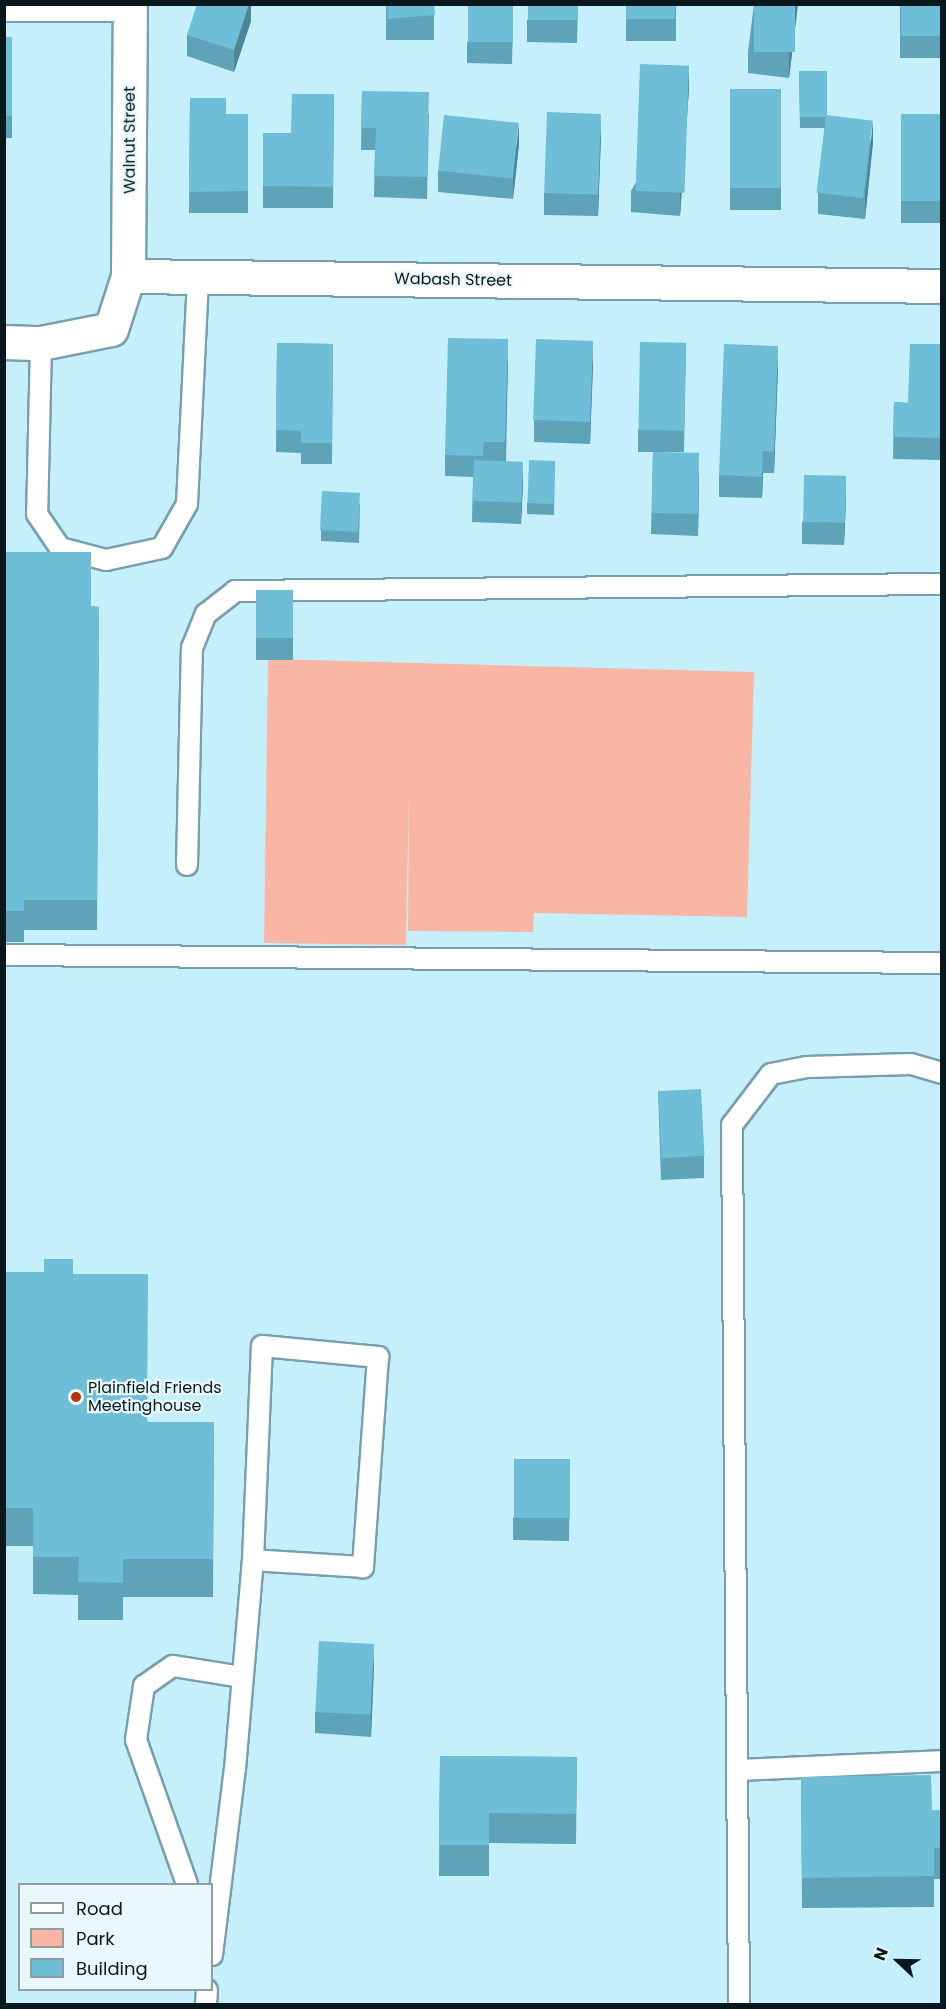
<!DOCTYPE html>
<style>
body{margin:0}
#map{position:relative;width:946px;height:2009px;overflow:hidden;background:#c6effc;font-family:Poppins,sans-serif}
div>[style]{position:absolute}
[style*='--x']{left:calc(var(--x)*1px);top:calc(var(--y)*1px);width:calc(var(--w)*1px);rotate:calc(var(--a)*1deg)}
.green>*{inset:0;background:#fab6a5}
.roads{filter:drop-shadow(2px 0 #789fab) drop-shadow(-2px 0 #789fab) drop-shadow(0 2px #789fab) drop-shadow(0 -2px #789fab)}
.lane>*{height:20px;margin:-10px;padding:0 10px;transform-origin:10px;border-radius:10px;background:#fff}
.street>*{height:33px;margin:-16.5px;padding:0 16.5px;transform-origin:16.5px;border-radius:16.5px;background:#fff}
.wall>*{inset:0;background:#5ea3b8;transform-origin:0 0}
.shaded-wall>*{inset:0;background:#4c8596}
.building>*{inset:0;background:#6dbed6;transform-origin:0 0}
.dots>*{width:16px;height:16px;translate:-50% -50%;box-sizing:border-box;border:3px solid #e8f8fd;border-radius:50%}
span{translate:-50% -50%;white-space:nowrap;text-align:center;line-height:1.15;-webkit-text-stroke:4.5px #e8f8fd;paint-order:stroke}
.street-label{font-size:16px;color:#08181c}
.poi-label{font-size:16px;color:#08181c}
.left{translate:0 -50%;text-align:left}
.frame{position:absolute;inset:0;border:6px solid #08181c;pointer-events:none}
.legend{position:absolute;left:18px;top:1883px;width:195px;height:108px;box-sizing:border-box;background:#e8f8fd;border:2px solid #8e9ea3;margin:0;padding:8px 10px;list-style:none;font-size:18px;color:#08181c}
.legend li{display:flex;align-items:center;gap:12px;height:30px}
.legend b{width:30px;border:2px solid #8e9ea3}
.north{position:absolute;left:868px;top:1931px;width:60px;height:60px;-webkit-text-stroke:4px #e8f8fd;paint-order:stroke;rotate:292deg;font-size:16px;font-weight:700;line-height:24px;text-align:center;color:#08181c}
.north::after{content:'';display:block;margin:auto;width:21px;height:27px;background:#08181c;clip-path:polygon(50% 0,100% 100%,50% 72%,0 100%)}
</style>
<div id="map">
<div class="green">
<div style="clip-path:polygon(268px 659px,754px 672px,747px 917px,534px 913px,533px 932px,408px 931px,409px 791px,406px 945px,264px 943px)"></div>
</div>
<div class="roads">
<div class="lane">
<div style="--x:4;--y:11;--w:126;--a:0"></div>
<div style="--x:41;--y:343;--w:171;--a:91.3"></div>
<div style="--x:37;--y:514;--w:41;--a:55.9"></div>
<div style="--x:60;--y:548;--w:48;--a:14.6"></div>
<div style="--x:106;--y:560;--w:57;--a:-12.1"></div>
<div style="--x:162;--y:548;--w:51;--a:-60.4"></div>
<div style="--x:187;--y:504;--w:227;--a:-87.2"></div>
<div style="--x:187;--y:865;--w:217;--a:-88.7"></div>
<div style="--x:192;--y:648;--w:37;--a:-68"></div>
<div style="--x:206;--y:614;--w:37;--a:-38"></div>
<div style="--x:235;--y:591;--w:707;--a:-0.57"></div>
<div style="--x:4;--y:955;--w:938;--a:0.49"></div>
<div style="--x:737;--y:1770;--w:205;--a:-2.5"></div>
<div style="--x:187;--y:1884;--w:153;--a:-109.5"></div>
<div style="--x:136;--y:1740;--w:55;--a:-81.6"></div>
<div style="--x:144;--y:1686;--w:35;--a:-35"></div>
<div style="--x:173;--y:1666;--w:70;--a:9.1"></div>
<div style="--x:212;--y:1955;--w:187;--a:-83"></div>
<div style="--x:235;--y:1769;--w:210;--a:-85.1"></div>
<div style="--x:253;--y:1560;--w:214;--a:-87.6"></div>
<div style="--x:262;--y:1346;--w:117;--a:5.4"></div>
<div style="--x:378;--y:1357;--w:211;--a:94.1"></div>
<div style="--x:363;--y:1567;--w:110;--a:-176.4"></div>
<div style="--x:206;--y:2004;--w:14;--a:-86"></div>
<div style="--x:739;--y:2004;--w:879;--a:-90.46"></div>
<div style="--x:732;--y:1125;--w:64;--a:-52.6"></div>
<div style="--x:771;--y:1074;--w:37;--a:-11"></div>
<div style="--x:807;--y:1067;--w:104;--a:-1.7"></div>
<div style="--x:911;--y:1064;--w:32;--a:16"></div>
</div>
<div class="street">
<div style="--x:128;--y:276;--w:814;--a:0.7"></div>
<div style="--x:4;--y:342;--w:37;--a:2"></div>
<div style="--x:41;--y:343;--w:71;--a:-11.3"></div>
<div style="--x:111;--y:329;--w:56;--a:-72.2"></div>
<div style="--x:128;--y:276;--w:272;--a:-89.6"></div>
</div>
</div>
<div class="wall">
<div style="clip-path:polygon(251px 4px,251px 21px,234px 72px,187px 56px,187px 35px)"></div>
<div style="left:386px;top:4px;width:48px;height:36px"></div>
<div style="clip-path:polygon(578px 4px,577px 43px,527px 42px,527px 20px)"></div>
<div style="left:626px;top:4px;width:50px;height:37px"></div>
<div style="clip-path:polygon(754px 4px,798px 4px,789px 78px,748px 73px,748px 52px)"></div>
<div style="left:900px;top:4px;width:42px;height:54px"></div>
<div style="clip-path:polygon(513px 22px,512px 64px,467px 63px,467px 42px)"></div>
<div style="left:4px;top:37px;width:8px;height:101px"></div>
<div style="clip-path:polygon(799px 71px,827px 115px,873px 142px,865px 219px,818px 214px,818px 193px,825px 128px,800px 128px)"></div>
<div style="clip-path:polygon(689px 88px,680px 216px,631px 212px,631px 191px)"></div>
<div style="left:730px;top:89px;width:51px;height:121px"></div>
<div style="clip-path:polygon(362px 91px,429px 114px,427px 199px,374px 197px,375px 150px,361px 150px)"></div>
<div style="clip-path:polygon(334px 94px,333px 208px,263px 208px,263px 133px,291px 133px)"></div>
<div style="clip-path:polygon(190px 98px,226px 114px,248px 114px,248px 213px,189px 213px)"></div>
<div style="left:901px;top:114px;width:41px;height:109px"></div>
<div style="clip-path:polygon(601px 135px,598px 216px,544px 215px,544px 193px)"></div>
<div style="clip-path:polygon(519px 144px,513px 199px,438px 192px,438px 171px)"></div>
<div style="clip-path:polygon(277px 343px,333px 344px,332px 464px,301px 464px,301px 453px,276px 452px)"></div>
<div style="clip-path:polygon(686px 343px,684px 452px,661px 452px,699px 475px,698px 536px,651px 534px,653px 452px,638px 452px,638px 430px)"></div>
<div style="clip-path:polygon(942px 344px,942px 460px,893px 459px,894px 402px,908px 403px)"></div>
<div style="clip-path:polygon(508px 361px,506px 461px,523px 483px,521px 524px,472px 522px,473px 477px,445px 476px,445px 455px)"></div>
<div style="clip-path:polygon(593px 363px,590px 444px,534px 442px,534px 420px)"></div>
<div style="clip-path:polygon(778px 367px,774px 473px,763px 473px,762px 498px,719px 497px,719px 475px)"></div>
<div style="clip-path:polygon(555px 461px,554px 515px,527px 514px,527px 503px)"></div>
<div style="clip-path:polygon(846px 498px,844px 545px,802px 544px,802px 522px)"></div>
<div style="clip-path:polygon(360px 504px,359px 543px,321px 541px,321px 530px)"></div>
<div style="clip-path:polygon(4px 552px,91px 606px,99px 607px,97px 930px,24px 930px,24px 942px,4px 942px)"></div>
<div style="left:256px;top:590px;width:37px;height:70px"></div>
<div style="clip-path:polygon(658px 1090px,704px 1156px,704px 1178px,661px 1180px)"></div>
<div style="clip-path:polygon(73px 1274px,148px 1422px,214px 1422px,213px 1597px,123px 1597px,123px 1620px,78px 1620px,78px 1595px,33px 1594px,33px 1546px,4px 1546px,4px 1298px)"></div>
<div style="clip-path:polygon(570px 1459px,569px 1541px,513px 1540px,513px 1518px)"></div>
<div style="clip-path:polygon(374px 1665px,371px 1737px,315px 1733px,315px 1712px)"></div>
<div style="clip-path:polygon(440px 1756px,577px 1757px,576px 1844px,489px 1843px,489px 1876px,439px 1876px)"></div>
<div style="clip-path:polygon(801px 1777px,932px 1810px,942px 1810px,942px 1879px,934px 1879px,934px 1907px,802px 1908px)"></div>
</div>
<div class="shaded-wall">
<div style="clip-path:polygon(249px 4px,251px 4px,251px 21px,234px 72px,234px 50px)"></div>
<div style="clip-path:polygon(795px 4px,798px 4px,789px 78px,789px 56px)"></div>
<div style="clip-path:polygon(689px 66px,689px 88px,680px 216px,680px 194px)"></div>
<div style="clip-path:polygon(601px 114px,601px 135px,598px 216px,598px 194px)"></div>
<div style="clip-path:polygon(873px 121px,873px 142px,865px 219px,865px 198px)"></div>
<div style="clip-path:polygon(519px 123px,519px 144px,513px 199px,513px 178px)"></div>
<div style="clip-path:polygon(508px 339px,508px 361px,505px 463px,505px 442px)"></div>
<div style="clip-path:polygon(593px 341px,593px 363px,590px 444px,590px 422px)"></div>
<div style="clip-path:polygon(778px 346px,778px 367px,774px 473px,774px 452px)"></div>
<div style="clip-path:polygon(763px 451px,763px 473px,762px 498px,762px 477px)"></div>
<div style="clip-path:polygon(699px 453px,699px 475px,698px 536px,698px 515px)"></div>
<div style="clip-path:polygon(523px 462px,523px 483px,521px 524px,521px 503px)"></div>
<div style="clip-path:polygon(846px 476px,846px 498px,844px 545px,844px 524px)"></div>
<div style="clip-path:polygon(374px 1644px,374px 1665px,371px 1737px,371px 1715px)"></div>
</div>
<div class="building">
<div style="clip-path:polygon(197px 4px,249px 4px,234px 50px,187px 35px)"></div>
<div style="clip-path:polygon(387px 4px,434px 4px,435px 15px,388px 19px)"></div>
<div style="left:468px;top:4px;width:45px;height:38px"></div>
<div style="left:528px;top:4px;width:50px;height:16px"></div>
<div style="left:626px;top:4px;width:49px;height:15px"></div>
<div style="left:754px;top:4px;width:41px;height:48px"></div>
<div style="left:901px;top:4px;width:41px;height:32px"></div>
<div style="left:4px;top:37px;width:8px;height:79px"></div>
<div style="left:640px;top:64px;width:49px;height:127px;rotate:2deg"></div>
<div style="clip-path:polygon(799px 71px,827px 71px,827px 115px,826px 117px,800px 117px)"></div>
<div style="left:730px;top:89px;width:51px;height:99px"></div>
<div style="clip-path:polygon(362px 91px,429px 92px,427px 177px,374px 176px,376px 128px,361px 128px)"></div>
<div style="clip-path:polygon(292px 94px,334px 94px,333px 187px,263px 186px,263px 133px,291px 133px)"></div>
<div style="clip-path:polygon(190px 98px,226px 98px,226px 114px,248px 114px,248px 191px,189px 192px)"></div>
<div style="left:547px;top:112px;width:54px;height:81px;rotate:2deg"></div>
<div style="left:901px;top:114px;width:41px;height:87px"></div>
<div style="left:444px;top:115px;width:75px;height:56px;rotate:6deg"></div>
<div style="left:826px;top:115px;width:47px;height:78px;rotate:7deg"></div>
<div style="clip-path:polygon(448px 338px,508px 339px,505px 442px,484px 442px,483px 456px,445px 455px)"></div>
<div style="left:536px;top:339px;width:57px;height:81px;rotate:2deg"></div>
<div style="left:640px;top:342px;width:46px;height:88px;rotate:1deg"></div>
<div style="clip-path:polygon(277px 343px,333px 344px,332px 443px,301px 443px,301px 431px,276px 430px)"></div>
<div style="clip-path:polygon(724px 344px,778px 346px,774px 452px,763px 451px,762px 477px,719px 475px)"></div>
<div style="clip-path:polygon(910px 344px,942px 344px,942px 438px,893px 437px,894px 402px,908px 403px)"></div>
<div style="left:653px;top:452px;width:46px;height:61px;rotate:1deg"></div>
<div style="left:474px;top:460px;width:49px;height:41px;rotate:2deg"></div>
<div style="left:529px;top:460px;width:26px;height:43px;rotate:2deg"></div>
<div style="left:804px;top:475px;width:42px;height:47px;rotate:1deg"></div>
<div style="left:322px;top:491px;width:38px;height:39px;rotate:3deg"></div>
<div style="clip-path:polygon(4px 552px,91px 552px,91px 606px,99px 607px,97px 900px,24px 900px,24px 911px,4px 911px)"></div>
<div style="left:256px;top:590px;width:37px;height:48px"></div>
<div style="left:701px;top:1089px;width:67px;height:43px;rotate:87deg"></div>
<div style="clip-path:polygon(44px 1259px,73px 1259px,73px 1274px,148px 1274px,147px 1422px,214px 1422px,213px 1559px,123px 1559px,123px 1583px,78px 1582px,79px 1557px,33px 1557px,33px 1508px,4px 1508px,4px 1298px,6px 1272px,44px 1272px)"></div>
<div style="left:514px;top:1459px;width:56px;height:59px"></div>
<div style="left:319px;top:1641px;width:55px;height:71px;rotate:3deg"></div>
<div style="clip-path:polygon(440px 1756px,577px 1757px,576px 1814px,489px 1813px,489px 1845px,439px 1845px)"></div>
<div style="clip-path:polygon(931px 1775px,932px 1810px,942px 1810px,942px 1848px,934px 1848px,934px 1876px,802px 1878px,801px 1777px)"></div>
</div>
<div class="dots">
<div style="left:76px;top:1397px;background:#bb3205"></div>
</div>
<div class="street-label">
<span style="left:130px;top:140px;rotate:-90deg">Walnut Street</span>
<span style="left:453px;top:280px;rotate:1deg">Wabash Street</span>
</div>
<div class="poi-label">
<span class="left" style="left:88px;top:1397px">Plainfield Friends<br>Meetinghouse</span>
</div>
<div class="frame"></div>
<ul class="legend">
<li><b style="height:8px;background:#fff"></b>Road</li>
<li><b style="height:16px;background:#fab6a5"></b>Park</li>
<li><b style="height:16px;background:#6dbed6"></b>Building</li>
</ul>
<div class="north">N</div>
</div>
